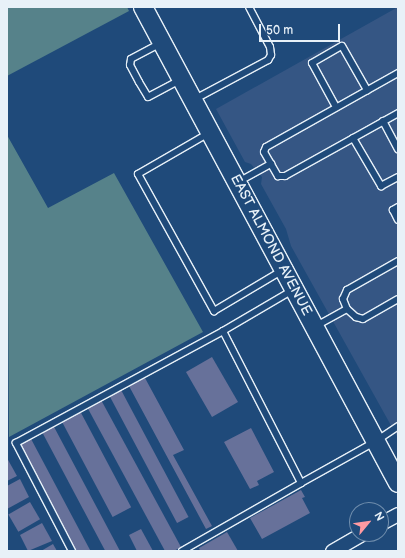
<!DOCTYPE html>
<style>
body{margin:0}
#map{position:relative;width:405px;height:558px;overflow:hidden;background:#1f4a7a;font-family:"Balsamiq Sans",sans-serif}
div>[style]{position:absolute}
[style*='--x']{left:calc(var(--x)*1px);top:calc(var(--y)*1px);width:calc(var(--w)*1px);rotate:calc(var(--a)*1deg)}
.built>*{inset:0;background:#355684}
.green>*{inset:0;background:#56828a}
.building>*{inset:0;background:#67719a;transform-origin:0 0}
.roads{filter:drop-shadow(1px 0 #e8f1f8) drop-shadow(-1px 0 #e8f1f8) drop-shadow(0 1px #e8f1f8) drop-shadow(0 -1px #e8f1f8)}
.service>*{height:6px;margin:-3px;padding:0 3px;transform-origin:3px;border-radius:3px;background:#1f4a7a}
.minor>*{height:13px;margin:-6.5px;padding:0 6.5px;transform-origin:6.5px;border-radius:6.5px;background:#1f4a7a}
.secondary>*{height:18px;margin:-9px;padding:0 9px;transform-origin:9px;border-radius:9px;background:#1f4a7a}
span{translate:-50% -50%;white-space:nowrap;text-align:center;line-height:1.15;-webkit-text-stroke:4px #1f4a7a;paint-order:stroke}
.street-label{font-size:14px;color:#e8f1f8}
.frame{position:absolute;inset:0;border:8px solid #e8f1f8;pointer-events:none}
.north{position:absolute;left:349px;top:502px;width:40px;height:40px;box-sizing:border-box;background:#1f4a7a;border:1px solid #6f8dac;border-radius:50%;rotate:61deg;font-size:11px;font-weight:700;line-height:16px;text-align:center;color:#e8f1f8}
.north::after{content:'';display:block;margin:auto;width:14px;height:18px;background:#ff9aa2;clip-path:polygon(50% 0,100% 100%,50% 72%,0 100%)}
.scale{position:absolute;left:259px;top:24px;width:81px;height:18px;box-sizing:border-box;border:2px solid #e8f1f8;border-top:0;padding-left:5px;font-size:12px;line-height:14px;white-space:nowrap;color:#e8f1f8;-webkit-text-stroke:3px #1f4a7a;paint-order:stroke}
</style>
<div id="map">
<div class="built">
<div style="clip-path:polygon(398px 7px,398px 438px,291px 246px,286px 229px,261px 184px,262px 177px,251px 164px,245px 162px,216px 109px)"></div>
</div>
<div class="green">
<div style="clip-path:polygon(7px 7px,127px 7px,129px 11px,7px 76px)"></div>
<div style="clip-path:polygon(7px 135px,48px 208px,114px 173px,203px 332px,9px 437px)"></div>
</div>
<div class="building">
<div style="left:212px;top:357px;width:52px;height:30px;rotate:60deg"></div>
<div style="clip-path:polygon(145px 378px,184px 450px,173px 455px,212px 526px,206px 529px,129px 386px)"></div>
<div style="left:120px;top:388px;width:146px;height:13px;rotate:62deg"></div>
<div style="clip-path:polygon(100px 398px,181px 547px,174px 551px,165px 551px,86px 405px)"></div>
<div style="left:80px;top:411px;width:109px;height:21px;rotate:62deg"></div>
<div style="left:53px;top:425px;width:143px;height:13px;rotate:62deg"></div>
<div style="clip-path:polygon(251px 428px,274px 472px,257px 481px,259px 485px,250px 489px,224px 442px)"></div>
<div style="left:30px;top:437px;width:129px;height:13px;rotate:62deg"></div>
<div style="clip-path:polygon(7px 458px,17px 476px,7px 481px)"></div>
<div style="clip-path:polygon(20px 479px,29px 497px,7px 509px,7px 486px)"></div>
<div style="clip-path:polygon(301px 490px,305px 497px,302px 498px,310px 513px,262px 539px,250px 518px)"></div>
<div style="left:30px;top:502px;width:20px;height:25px;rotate:60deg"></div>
<div style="clip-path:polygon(42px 523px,52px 541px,28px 551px,20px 535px)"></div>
<div style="clip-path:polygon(141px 529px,153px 551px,137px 551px,129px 535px)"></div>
<div style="clip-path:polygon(227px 532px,238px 551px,200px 551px,199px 548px)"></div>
<div style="clip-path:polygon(53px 544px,57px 551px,41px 551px)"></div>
</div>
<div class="roads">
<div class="service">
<div style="--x:161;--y:43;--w:34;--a:152"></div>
<div style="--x:131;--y:59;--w:6;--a:99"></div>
<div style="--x:130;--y:65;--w:19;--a:62"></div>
<div style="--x:139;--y:82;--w:17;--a:59"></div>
<div style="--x:148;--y:97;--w:36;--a:-28"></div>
<div style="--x:398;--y:73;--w:151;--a:150.7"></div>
<div style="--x:266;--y:147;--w:5;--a:112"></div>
<div style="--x:264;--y:152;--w:28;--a:60"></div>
<div style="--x:278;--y:176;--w:7;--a:0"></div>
<div style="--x:285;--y:176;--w:129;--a:-29.1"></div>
<div style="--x:195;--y:99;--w:83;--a:-28.1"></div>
<div style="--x:268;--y:60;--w:6;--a:-59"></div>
<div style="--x:271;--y:55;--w:8;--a:-97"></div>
<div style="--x:270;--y:47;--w:45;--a:-117.7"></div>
<div style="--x:336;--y:107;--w:50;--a:-118.6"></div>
<div style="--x:312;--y:63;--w:34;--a:-30"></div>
<div style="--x:342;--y:46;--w:51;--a:60.4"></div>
<div style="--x:383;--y:121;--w:32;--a:62"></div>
<div style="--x:209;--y:133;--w:82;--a:150"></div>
<div style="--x:138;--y:174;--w:157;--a:61"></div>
<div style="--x:214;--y:311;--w:80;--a:-30.7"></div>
<div style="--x:353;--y:138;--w:56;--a:59.7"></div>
<div style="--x:381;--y:186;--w:19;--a:-28"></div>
<div style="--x:238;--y:182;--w:38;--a:-29"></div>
<div style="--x:398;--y:207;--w:6;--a:149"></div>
<div style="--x:393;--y:210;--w:11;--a:63"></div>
<div style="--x:347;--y:309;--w:12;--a:42"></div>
<div style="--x:356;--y:317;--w:7;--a:16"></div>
<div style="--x:363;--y:319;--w:40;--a:-29.7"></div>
<div style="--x:316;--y:326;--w:35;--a:-29"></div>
<div style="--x:347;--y:309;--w:11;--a:-112"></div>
<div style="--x:343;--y:299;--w:10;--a:-66"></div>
<div style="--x:347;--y:290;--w:59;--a:-29.6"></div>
<div style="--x:223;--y:331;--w:171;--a:62.8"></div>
<div style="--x:301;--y:483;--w:86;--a:-29.2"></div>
<div style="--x:376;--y:441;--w:27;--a:-34"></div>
<div style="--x:72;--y:551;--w:122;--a:-117.4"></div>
<div style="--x:16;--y:443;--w:235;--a:-28.4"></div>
<div style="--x:223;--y:331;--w:81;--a:-30.4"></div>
<div style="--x:182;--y:551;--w:137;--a:-29.7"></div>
</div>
<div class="minor">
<div style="--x:381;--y:523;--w:19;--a:-28"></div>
<div style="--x:332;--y:551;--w:34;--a:-30"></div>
</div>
<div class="secondary">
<div style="--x:143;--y:7;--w:540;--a:61.82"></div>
</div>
</div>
<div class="street-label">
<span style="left:271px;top:245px;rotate:62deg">EAST ALMOND AVENUE</span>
</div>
<div class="frame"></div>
<div class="north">N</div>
<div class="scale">50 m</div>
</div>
